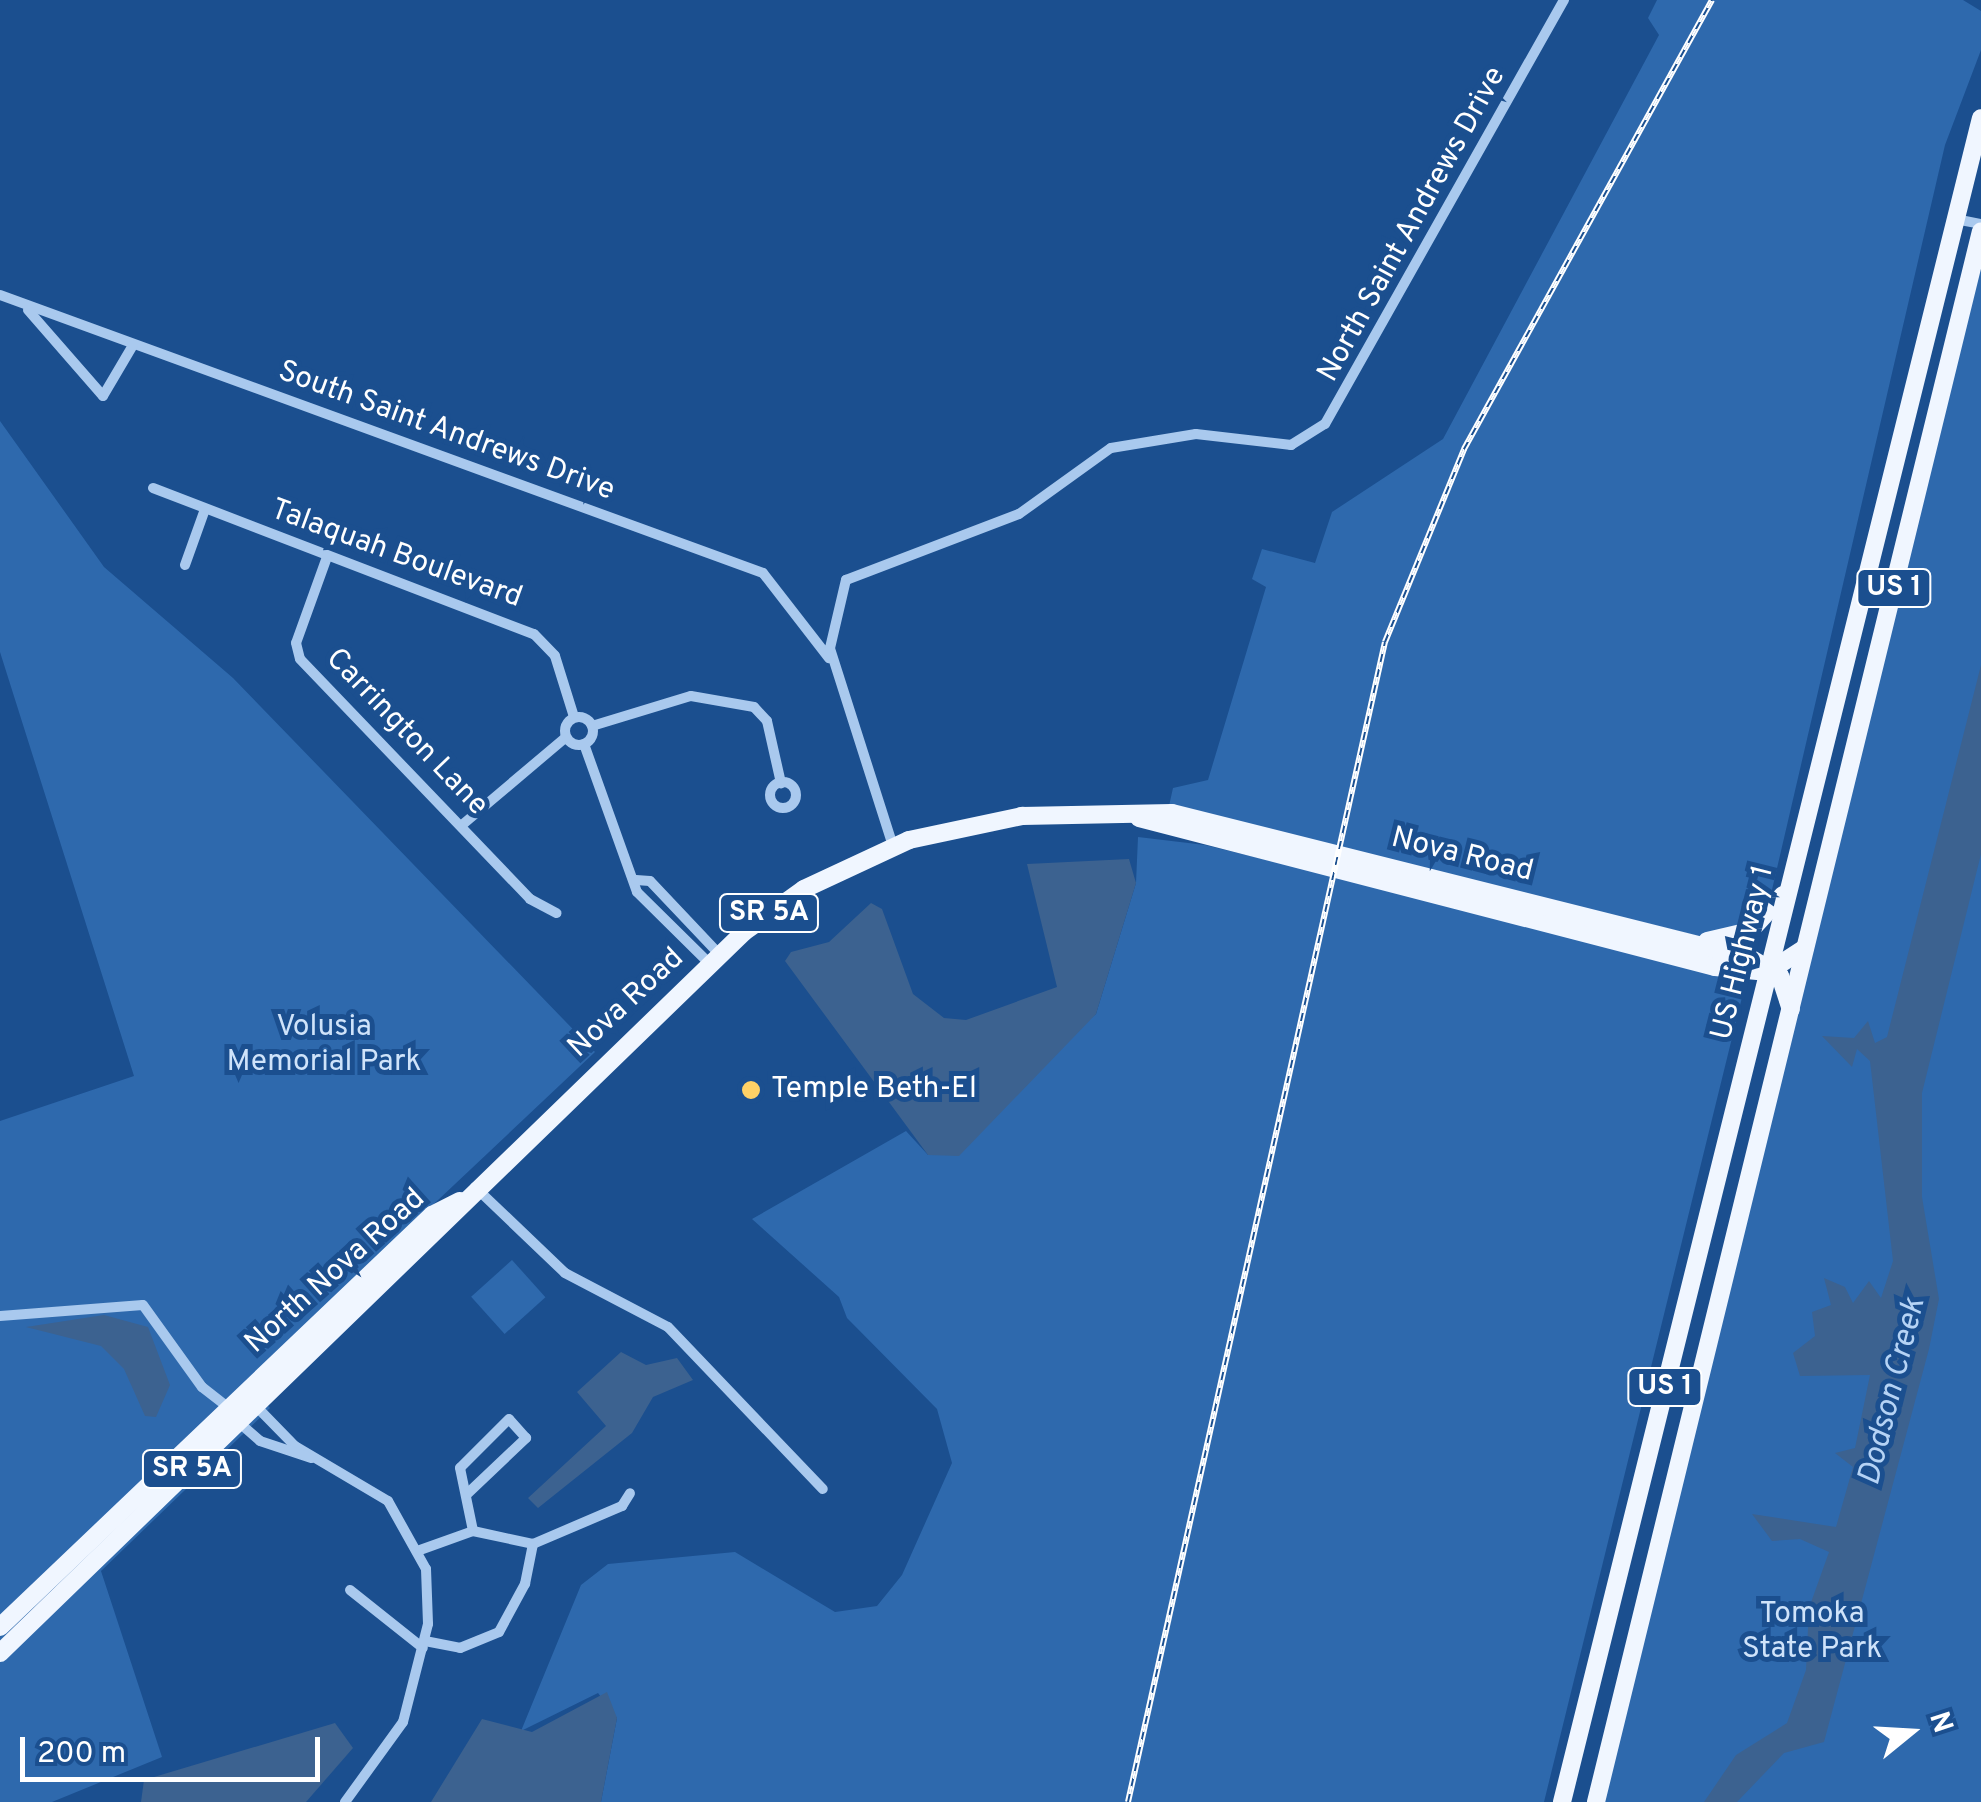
<!DOCTYPE html>
<style>
body{margin:0}
#map{position:relative;width:1981px;height:1802px;overflow:hidden;background:#1b4f8f;font-family:Overpass,sans-serif}
div>[style]{position:absolute}
[style*='--x']{left:calc(var(--x)*1px);top:calc(var(--y)*1px);width:calc(var(--w)*1px);rotate:calc(var(--a)*1deg)}
.green>*{inset:0;background:#2e69ad;transform-origin:0 0}
.water>*{inset:0;background:#3c6290}
.minor>*{height:10px;margin:-5px;padding:0 5px;transform-origin:5px;border-radius:5px;background:#a9c9ee}
.minor>.ring{margin:-5px;padding:0;box-sizing:content-box;background:none;border:10px solid #a9c9ee;border-radius:50%}
.primary>*{height:18px;margin:-9px;padding:0 9px;transform-origin:9px;border-radius:9px;background:#f0f6ff}
.rail>*{height:6px;margin-top:-3px;transform-origin:0;background:repeating-linear-gradient(90deg,#1b4f8f 0 8px,#fff 0 16px);box-sizing:border-box;border-block:2px solid #fff}
.dots>*{width:28px;height:28px;translate:-50% -50%;box-sizing:border-box;border:5px solid #1b4f8f;border-radius:50%}
span{translate:-50% -50%;white-space:nowrap;text-align:center;line-height:1.15;-webkit-text-stroke:10px #1b4f8f;paint-order:stroke}
.shield-label span{padding:2px 8px;background:#1b4f8f;border:2px solid;border-radius:8px;-webkit-text-stroke-width:0}
.shield-label{font-size:28px;color:#fff;font-weight:700}
.street-label{font-size:30px;color:#fff}
.park-label{font-size:30px;color:#cfe3fa}
.poi-label{font-size:30px;color:#fff}
.left{translate:0 -50%;text-align:left}
.water-label{font-size:32px;color:#b5d3f5;font-style:italic}
.north{position:absolute;left:1861px;top:1682px;width:100px;height:100px;-webkit-text-stroke:8px #1b4f8f;paint-order:stroke;rotate:72deg;font-size:28px;font-weight:700;line-height:40px;text-align:center;color:#fff}
.north::after{content:'';display:block;margin:auto;width:35px;height:45px;background:#fff;clip-path:polygon(50% 0,100% 100%,50% 72%,0 100%)}
.scale{position:absolute;left:20px;top:1737px;width:300px;height:45px;box-sizing:border-box;border:5px solid #fff;border-top:0;padding-left:12px;font-size:30px;line-height:35px;white-space:nowrap;color:#fff;-webkit-text-stroke:8px #1b4f8f;paint-order:stroke}
</style>
<div id="map">
<div class="green">
<div style="clip-path:polygon(1657px 0,1963px 0,1981px 11px,1981px 50px,1945px 145px,1768px 907px,1747px 927px,1698px 936px,1169px 806px,1173px 788px,1208px 780px,1266px 587px,1252px 579px,1262px 549px,1315px 563px,1332px 512px,1443px 439px,1659px 35px,1648px 18px)"></div>
<div style="clip-path:polygon(1981px 237px,1981px 1802px,1597px 1802px)"></div>
<div style="clip-path:polygon(0 421px,104px 567px,233px 678px,595px 1052px,246px 1381px,270px 1408px,101px 1571px,162px 1757px,52px 1802px,0 1802px,0 1121px,134px 1076px,0 652px)"></div>
<div style="clip-path:polygon(1138px 837px,1205px 845px,1747px 977px,1544px 1802px,601px 1802px,617px 1718px,598px 1693px,521px 1731px,581px 1585px,608px 1564px,735px 1552px,835px 1612px,877px 1606px,902px 1575px,952px 1463px,937px 1409px,847px 1318px,839px 1297px,752px 1219px,906px 1131px,928px 1155px,1096px 1014px,1136px 883px)"></div>
<div style="left:512px;top:1260px;width:50px;height:55px;rotate:48deg"></div>
</div>
<div class="water">
<div style="clip-path:polygon(1981px 665px,1981px 854px,1922px 1093px,1922px 1197px,1939px 1299px,1929px 1349px,1824px 1742px,1784px 1753px,1737px 1802px,1704px 1802px,1736px 1755px,1787px 1723px,1806px 1670px,1809px 1608px,1829px 1552px,1800px 1539px,1772px 1541px,1752px 1514px,1836px 1527px,1853px 1467px,1835px 1453px,1855px 1448px,1870px 1375px,1800px 1376px,1793px 1353px,1815px 1336px,1812px 1312px,1831px 1305px,1824px 1278px,1845px 1287px,1853px 1303px,1869px 1281px,1881px 1298px,1893px 1261px,1870px 1061px,1857px 1049px,1852px 1067px,1822px 1036px,1854px 1038px,1868px 1021px,1875px 1043px,1887px 1037px)"></div>
<div style="clip-path:polygon(1129px 859px,1136px 883px,1096px 1014px,959px 1156px,928px 1155px,785px 961px,791px 952px,829px 942px,871px 903px,882px 909px,913px 994px,944px 1018px,966px 1020px,1057px 987px,1027px 864px)"></div>
<div style="clip-path:polygon(104px 1315px,148px 1327px,170px 1385px,156px 1417px,145px 1416px,124px 1369px,101px 1346px,26px 1327px)"></div>
<div style="clip-path:polygon(621px 1352px,646px 1365px,677px 1358px,693px 1380px,653px 1397px,632px 1433px,538px 1508px,528px 1498px,606px 1426px,577px 1392px)"></div>
<div style="clip-path:polygon(607px 1692px,617px 1718px,601px 1802px,431px 1802px,482px 1719px,532px 1732px)"></div>
<div style="clip-path:polygon(335px 1723px,353px 1748px,306px 1802px,141px 1802px,144px 1780px)"></div>
</div>
<div class="minor">
<div style="--x:1955;--y:219;--w:26;--a:11"></div>
<div style="--x:0;--y:295;--w:812;--a:20.02"></div>
<div style="--x:763;--y:573;--w:108;--a:52.2"></div>
<div style="--x:28;--y:310;--w:114;--a:48.9"></div>
<div style="--x:103;--y:396;--w:59;--a:-59.5"></div>
<div style="--x:153;--y:488;--w:408;--a:21"></div>
<div style="--x:534;--y:634;--w:30;--a:46"></div>
<div style="--x:555;--y:656;--w:64;--a:72.7"></div>
<div style="--x:327;--y:557;--w:91;--a:109.8"></div>
<div style="--x:296;--y:643;--w:16;--a:76"></div>
<div style="--x:300;--y:659;--w:332;--a:46.2"></div>
<div style="--x:530;--y:899;--w:30;--a:28"></div>
<div style="--x:185;--y:565;--w:59;--a:-70.3"></div>
<div class="ring" style="left:565px;top:717px;width:18px;height:18px"></div>
<div style="--x:592;--y:726;--w:103;--a:-16.9"></div>
<div style="--x:691;--y:696;--w:64;--a:9.9"></div>
<div style="--x:754;--y:707;--w:19;--a:47"></div>
<div style="--x:767;--y:721;--w:64;--a:77.3"></div>
<div style="--x:584;--y:744;--w:157;--a:70.3"></div>
<div style="--x:637;--y:892;--w:103;--a:44.6"></div>
<div class="ring" style="left:770px;top:782px;width:16px;height:16px"></div>
<div style="--x:462;--y:825;--w:136;--a:-40.2"></div>
<div style="--x:893;--y:846;--w:208;--a:-107.7"></div>
<div style="--x:830;--y:648;--w:70;--a:-76.8"></div>
<div style="--x:846;--y:580;--w:185;--a:-20.9"></div>
<div style="--x:1019;--y:514;--w:113;--a:-35.7"></div>
<div style="--x:1111;--y:448;--w:86;--a:-9.4"></div>
<div style="--x:1196;--y:434;--w:96;--a:6.6"></div>
<div style="--x:1291;--y:445;--w:40;--a:-32"></div>
<div style="--x:1325;--y:424;--w:487;--a:-60.6"></div>
<div style="--x:636;--y:880;--w:14;--a:4"></div>
<div style="--x:650;--y:881;--w:100;--a:46.6"></div>
<div style="--x:475;--y:1187;--w:124;--a:43.7"></div>
<div style="--x:565;--y:1273;--w:116;--a:27.7"></div>
<div style="--x:668;--y:1327;--w:224;--a:46.3"></div>
<div style="--x:0;--y:1316;--w:143;--a:-4.4"></div>
<div style="--x:143;--y:1305;--w:101;--a:54.3"></div>
<div style="--x:202;--y:1387;--w:34;--a:38"></div>
<div style="--x:252;--y:1402;--w:62;--a:45.7"></div>
<div style="--x:295;--y:1446;--w:108;--a:30.6"></div>
<div style="--x:388;--y:1501;--w:78;--a:60.8"></div>
<div style="--x:426;--y:1569;--w:55;--a:87.9"></div>
<div style="--x:428;--y:1624;--w:101;--a:104.3"></div>
<div style="--x:403;--y:1722;--w:99;--a:125.9"></div>
<div style="--x:235;--y:1419;--w:33;--a:41"></div>
<div style="--x:260;--y:1441;--w:54;--a:18.4"></div>
<div style="--x:466;--y:1495;--w:83;--a:-43.5"></div>
<div style="--x:526;--y:1438;--w:25;--a:-132"></div>
<div style="--x:509;--y:1419;--w:69;--a:135"></div>
<div style="--x:460;--y:1468;--w:64;--a:78.3"></div>
<div style="--x:420;--y:1550;--w:56;--a:-19.7"></div>
<div style="--x:473;--y:1531;--w:61;--a:12.2"></div>
<div style="--x:533;--y:1544;--w:97;--a:-23.1"></div>
<div style="--x:622;--y:1506;--w:15;--a:-58"></div>
<div style="--x:350;--y:1590;--w:93;--a:38.5"></div>
<div style="--x:425;--y:1641;--w:36;--a:11"></div>
<div style="--x:460;--y:1648;--w:42;--a:-22.3"></div>
<div style="--x:499;--y:1632;--w:55;--a:-61.6"></div>
<div style="--x:525;--y:1584;--w:41;--a:-78.7"></div>
</div>
<div class="primary">
<div style="--x:1139;--y:818;--w:595;--a:14.5"></div>
<div style="--x:1715;--y:967;--w:53;--a:5.4"></div>
<div style="--x:1768;--y:972;--w:44;--a:-33"></div>
<div style="--x:1707;--y:941;--w:44;--a:-13.1"></div>
<div style="--x:1750;--y:931;--w:49;--a:-47.5"></div>
<div style="--x:0;--y:1627;--w:597;--a:-43.64"></div>
<div style="--x:432;--y:1215;--w:31;--a:-27"></div>
<div style="--x:0;--y:1653;--w:1036;--a:-44.1"></div>
<div style="--x:744;--y:932;--w:74;--a:-35.6"></div>
<div style="--x:804;--y:889;--w:116;--a:-25"></div>
<div style="--x:909;--y:840;--w:116;--a:-12"></div>
<div style="--x:1022;--y:816;--w:150;--a:-1.1"></div>
<div style="--x:1172;--y:813;--w:596;--a:14.08"></div>
<div style="--x:1750;--y:958;--w:35;--a:31"></div>
<div style="--x:1780;--y:976;--w:35;--a:72"></div>
<div style="--x:1562;--y:1802;--w:1735;--a:-76.03"></div>
<div style="--x:1596;--y:1802;--w:1617;--a:-76.23"></div>
</div>
<div class="rail">
<div style="--x:1128;--y:1802;--w:1188;--a:-77.51"></div>
<div style="--x:1385;--y:642;--w:209;--a:-67.7"></div>
<div style="--x:1464;--y:449;--w:513;--a:-61.09"></div>
</div>
<div class="dots">
<div style="left:751px;top:1090px;background:#ffd166"></div>
</div>
<div class="shield-label">
<span style="left:1894px;top:588px">US 1</span>
<span style="left:769px;top:913px">SR 5A</span>
<span style="left:1665px;top:1387px">US 1</span>
<span style="left:192px;top:1469px">SR 5A</span>
</div>
<div class="street-label">
<span style="left:1413px;top:225px;rotate:-61deg">North Saint Andrews Drive</span>
<span style="left:446px;top:432px;rotate:20deg">South Saint Andrews Drive</span>
<span style="left:396px;top:555px;rotate:20deg">Talaquah Boulevard</span>
<span style="left:406px;top:733px;rotate:46deg">Carrington Lane</span>
<span style="left:1462px;top:856px;rotate:14deg">Nova Road</span>
<span style="left:1744px;top:953px;rotate:-76deg">US Highway 1</span>
<span style="left:627px;top:1004px;rotate:-43deg">Nova Road</span>
<span style="left:336px;top:1272px;rotate:-42deg">North Nova Road</span>
</div>
<div class="park-label">
<span style="left:324px;top:1045px">Volusia<br>Memorial Park</span>
<span style="left:1812px;top:1632px">Tomoka<br>State Park</span>
</div>
<div class="poi-label">
<span class="left" style="left:771px;top:1090px">Temple Beth-El</span>
</div>
<div class="water-label">
<span style="left:1893px;top:1392px;rotate:-76deg">Dodson Creek</span>
</div>
<div class="north">N</div>
<div class="scale">200 m</div>
</div>
